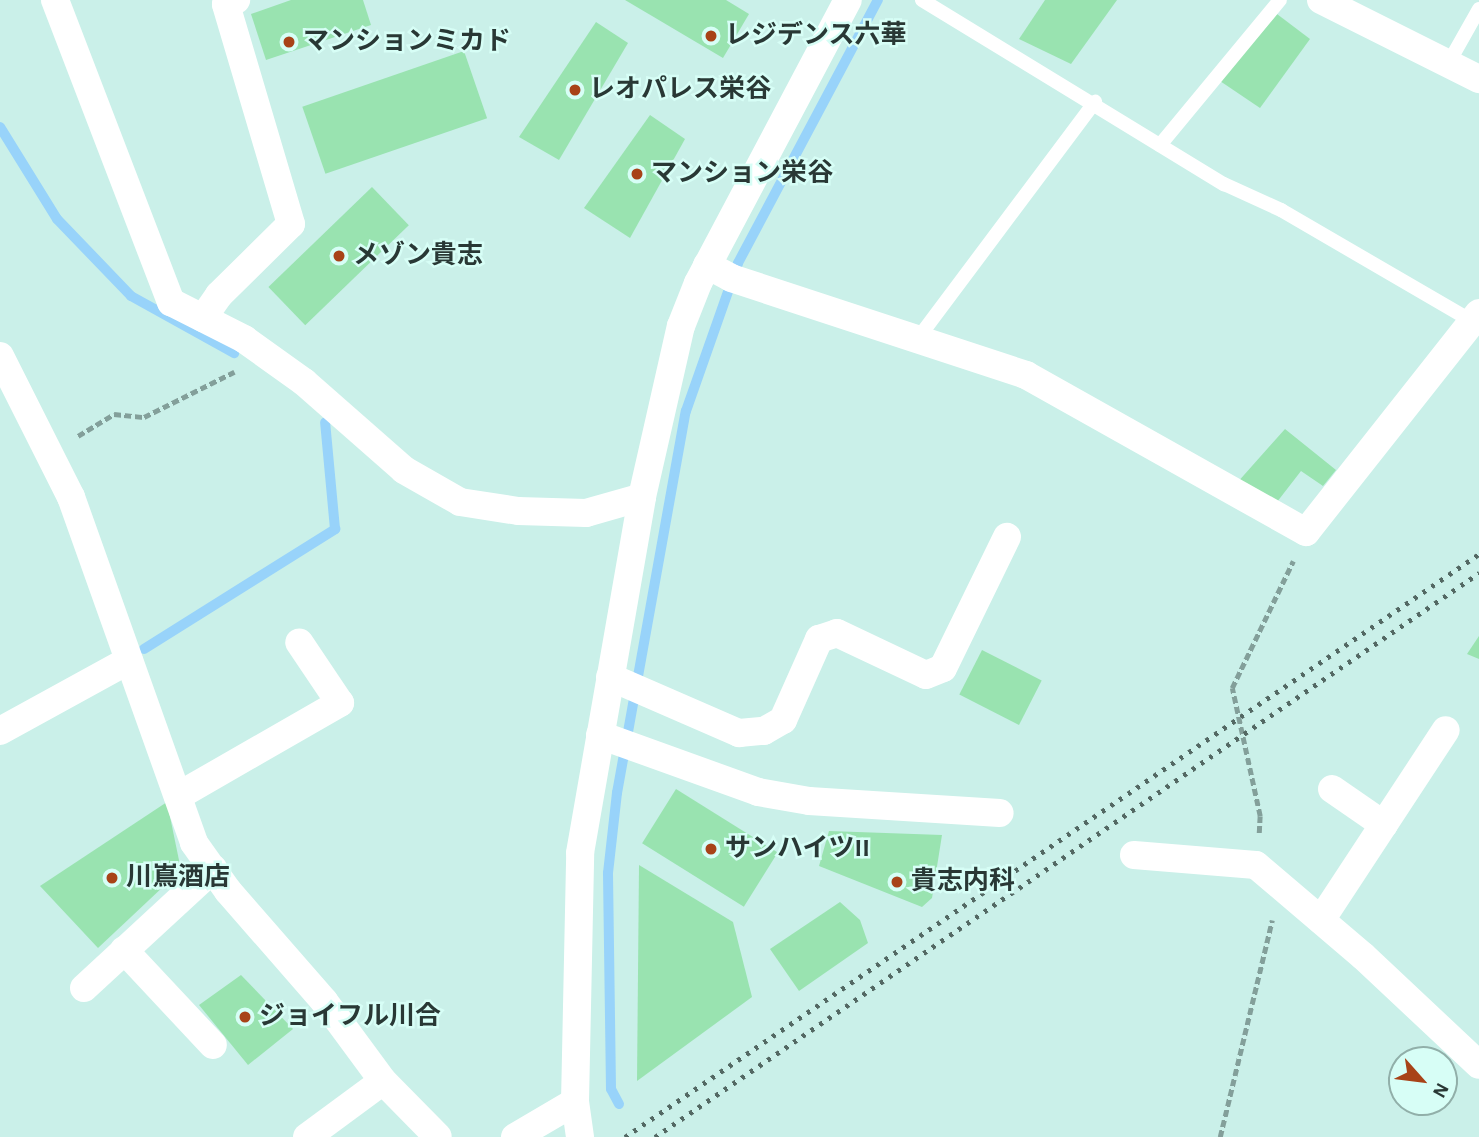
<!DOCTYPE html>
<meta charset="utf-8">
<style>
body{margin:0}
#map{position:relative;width:1479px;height:1137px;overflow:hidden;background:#caf0e9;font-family:"Alegreya Sans","Noto Sans JP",sans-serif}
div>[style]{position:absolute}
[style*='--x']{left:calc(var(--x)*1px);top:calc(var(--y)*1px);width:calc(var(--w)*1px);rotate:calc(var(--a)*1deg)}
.stream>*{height:10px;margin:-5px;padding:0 5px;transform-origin:5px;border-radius:5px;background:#98d3fa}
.building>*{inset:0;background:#99e3b0;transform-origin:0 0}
.path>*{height:4.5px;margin-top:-2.25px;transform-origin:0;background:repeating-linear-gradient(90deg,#839f9a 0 7px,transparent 0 10.5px)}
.service>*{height:14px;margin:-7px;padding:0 7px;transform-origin:7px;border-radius:7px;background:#fff}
.minor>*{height:28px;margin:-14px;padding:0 14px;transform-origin:14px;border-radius:14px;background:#fff}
.rail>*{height:5px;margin-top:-2.5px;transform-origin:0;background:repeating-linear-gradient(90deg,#536863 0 3.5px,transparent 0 10.5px)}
.dots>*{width:19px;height:19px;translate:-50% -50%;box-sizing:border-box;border:4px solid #d7fef6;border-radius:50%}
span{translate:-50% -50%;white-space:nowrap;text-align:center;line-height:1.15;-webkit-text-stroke:5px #d7fef6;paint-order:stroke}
.poi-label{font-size:26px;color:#293835;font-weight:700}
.left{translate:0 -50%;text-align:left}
.north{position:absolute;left:1388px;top:1046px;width:70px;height:70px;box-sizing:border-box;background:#d7fef6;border:2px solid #91afa9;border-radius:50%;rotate:118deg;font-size:19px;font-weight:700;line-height:28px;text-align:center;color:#293835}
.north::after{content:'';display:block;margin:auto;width:24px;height:32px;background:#a84318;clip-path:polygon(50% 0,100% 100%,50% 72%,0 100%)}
</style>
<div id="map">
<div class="stream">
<div style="--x:0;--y:127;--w:108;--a:58.2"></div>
<div style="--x:57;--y:219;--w:107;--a:46.1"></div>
<div style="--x:131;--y:296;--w:118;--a:29"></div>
<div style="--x:144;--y:649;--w:226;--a:-32.1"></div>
<div style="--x:335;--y:529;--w:107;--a:-95.3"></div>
<div style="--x:619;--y:1104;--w:17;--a:-118"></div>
<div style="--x:611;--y:1089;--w:216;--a:-90.8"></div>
<div style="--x:608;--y:873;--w:81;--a:-83.6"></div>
<div style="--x:617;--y:793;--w:388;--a:-79.8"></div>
<div style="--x:686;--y:411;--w:157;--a:-70.6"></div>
<div style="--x:738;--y:263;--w:298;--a:-62"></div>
</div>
<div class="building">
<div style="clip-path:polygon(291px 0,363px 0,371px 25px,266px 60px,251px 14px)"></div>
<div style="clip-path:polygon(625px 0,726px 0,749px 14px,723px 58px)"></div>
<div style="clip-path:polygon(1045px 0,1117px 0,1071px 64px,1019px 39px)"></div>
<div style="clip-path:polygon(1277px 14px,1310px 39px,1260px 108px,1220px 81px)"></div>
<div style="clip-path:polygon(596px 22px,628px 43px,559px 160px,519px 137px)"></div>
<div style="left:464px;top:51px;width:71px;height:171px;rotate:71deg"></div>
<div style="clip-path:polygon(650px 115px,685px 139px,630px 238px,584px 208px)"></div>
<div style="left:372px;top:187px;width:53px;height:144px;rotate:46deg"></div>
<div style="clip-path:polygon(1285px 429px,1336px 470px,1323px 486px,1301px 471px,1277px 502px,1236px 484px)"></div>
<div style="clip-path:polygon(1479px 636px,1479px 659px,1467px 654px)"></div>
<div style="left:982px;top:650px;width:67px;height:50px;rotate:27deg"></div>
<div style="left:676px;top:789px;width:120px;height:64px;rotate:32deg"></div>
<div style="clip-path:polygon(167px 802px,181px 870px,98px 948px,40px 886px)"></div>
<div style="clip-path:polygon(829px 831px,942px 835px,932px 898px,922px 907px,819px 866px)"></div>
<div style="clip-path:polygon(639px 865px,733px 922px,752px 997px,637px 1081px)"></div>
<div style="clip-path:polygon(840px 902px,860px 920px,868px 943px,799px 991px,770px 949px)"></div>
<div style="clip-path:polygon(241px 975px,293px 1029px,248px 1065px,199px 1005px)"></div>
</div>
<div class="path">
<div style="--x:78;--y:436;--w:42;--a:-31.4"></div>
<div style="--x:114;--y:414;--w:30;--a:6"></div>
<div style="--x:144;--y:417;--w:101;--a:-26.6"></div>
<div style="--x:1259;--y:833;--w:17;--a:-87"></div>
<div style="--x:1260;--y:816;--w:131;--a:-102.3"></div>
<div style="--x:1232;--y:688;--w:141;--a:-64.3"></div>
<div style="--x:1220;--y:1137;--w:223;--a:-76.5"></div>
</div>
<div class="service">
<div style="--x:922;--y:0;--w:354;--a:31.4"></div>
<div style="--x:1224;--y:184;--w:63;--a:24.5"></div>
<div style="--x:1281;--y:210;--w:221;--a:30.2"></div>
<div style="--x:1448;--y:64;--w:63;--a:-60.6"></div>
<div style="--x:1160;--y:145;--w:188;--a:-50.4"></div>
<div style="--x:919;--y:337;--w:294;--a:-53.2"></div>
</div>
<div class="minor">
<div style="--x:55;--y:0;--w:324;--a:69"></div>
<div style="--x:171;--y:302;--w:82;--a:26.9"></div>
<div style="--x:244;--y:339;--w:74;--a:35.6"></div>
<div style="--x:304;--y:382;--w:133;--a:41.3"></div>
<div style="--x:404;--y:470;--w:64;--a:29.7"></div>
<div style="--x:460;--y:502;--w:59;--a:8.8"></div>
<div style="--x:518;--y:511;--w:68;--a:1.7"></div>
<div style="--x:586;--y:513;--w:58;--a:-15.9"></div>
<div style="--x:1321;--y:0;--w:177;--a:26.6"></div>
<div style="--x:707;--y:265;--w:27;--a:28"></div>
<div style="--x:731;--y:278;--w:311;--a:18.2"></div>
<div style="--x:1026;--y:375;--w:321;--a:29.3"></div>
<div style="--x:1306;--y:532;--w:279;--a:-51.7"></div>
<div style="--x:203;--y:318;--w:28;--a:-55"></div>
<div style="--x:219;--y:295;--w:101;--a:-44.6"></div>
<div style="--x:291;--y:224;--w:229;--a:-106.5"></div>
<div style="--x:226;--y:4;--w:11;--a:-22"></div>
<div style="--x:0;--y:356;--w:158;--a:63.3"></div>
<div style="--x:71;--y:497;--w:367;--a:70.4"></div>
<div style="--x:194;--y:843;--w:59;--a:54.7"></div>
<div style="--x:228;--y:891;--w:146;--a:48.9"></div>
<div style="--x:324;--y:1001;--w:99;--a:53.6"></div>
<div style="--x:383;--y:1081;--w:78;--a:45.5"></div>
<div style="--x:610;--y:677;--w:141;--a:23.5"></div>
<div style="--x:739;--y:733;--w:25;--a:-5"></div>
<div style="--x:764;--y:731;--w:22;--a:-30"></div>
<div style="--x:783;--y:720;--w:89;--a:-66"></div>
<div style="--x:819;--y:639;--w:19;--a:-18"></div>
<div style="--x:837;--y:633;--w:98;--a:25.3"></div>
<div style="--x:926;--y:675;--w:18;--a:-22"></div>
<div style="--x:943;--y:668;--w:146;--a:-64"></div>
<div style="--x:0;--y:731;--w:147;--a:-28.8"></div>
<div style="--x:600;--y:735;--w:168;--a:19.8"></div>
<div style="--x:758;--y:792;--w:52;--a:10"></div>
<div style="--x:809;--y:801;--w:191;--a:3.6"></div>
<div style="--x:1332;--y:789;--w:63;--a:34.7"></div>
<div style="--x:178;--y:796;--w:187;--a:-29.9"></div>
<div style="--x:340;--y:703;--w:73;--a:-123.9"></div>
<div style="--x:1134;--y:855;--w:122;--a:4.7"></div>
<div style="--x:1256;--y:865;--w:140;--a:40.4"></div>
<div style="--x:1363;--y:956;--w:159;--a:43.2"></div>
<div style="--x:1321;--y:920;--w:227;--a:-56.7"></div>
<div style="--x:124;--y:950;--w:130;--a:46.9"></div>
<div style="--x:84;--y:988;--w:176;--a:-42.7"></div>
<div style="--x:307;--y:1137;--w:94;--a:-36.4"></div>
<div style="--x:515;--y:1137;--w:69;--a:-30.3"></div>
<div style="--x:580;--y:1137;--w:35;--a:-98"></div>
<div style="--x:575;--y:1102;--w:249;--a:-88.8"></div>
<div style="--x:580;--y:853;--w:361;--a:-80.1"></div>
<div style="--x:642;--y:497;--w:175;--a:-77.2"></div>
<div style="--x:681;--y:326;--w:46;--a:-68.4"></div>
<div style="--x:698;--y:283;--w:320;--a:-62.1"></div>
</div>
<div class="rail">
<div style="--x:625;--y:1137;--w:1034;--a:-34.32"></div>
<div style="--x:655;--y:1137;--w:999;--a:-34.39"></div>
</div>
<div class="dots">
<div style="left:711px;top:36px;background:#a84318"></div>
<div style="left:289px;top:42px;background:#a84318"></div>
<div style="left:575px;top:90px;background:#a84318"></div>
<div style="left:637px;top:174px;background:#a84318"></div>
<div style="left:339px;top:256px;background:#a84318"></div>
<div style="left:711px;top:849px;background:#a84318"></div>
<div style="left:112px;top:878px;background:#a84318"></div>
<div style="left:897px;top:882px;background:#a84318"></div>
<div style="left:245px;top:1017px;background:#a84318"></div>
</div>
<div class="poi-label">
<span class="left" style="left:725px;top:36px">レジデンス六華</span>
<span class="left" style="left:303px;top:42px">マンションミカド</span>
<span class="left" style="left:589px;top:90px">レオパレス栄谷</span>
<span class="left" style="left:651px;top:174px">マンション栄谷</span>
<span class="left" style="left:353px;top:256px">メゾン貴志</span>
<span class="left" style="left:725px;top:849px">サンハイツII</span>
<span class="left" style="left:126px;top:878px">川嶌酒店</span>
<span class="left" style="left:911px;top:882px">貴志内科</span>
<span class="left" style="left:259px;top:1017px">ジョイフル川合</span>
</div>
<div class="north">N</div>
</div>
